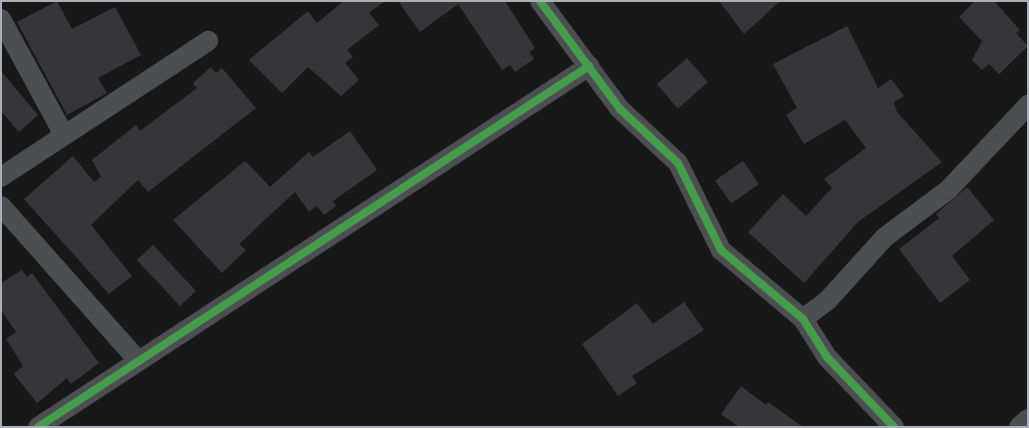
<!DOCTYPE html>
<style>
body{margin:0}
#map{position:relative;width:1029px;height:428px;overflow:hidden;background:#181819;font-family:Cabin,sans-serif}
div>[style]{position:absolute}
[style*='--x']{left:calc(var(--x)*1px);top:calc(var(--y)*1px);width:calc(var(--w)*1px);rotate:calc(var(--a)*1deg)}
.building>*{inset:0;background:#363638;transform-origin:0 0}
.street>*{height:20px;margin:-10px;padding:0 10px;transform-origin:10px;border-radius:10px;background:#4c4e52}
.cycleway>*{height:8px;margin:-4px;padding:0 4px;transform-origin:4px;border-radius:4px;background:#469c4c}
span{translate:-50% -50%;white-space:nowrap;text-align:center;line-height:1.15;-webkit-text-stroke:5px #121215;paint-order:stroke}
.frame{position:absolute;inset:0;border:2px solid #a8aebb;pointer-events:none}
</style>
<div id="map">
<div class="building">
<div style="clip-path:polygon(57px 1px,72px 29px,115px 7px,141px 55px,98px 78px,107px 93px,67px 115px,17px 22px)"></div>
<div style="clip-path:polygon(344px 1px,385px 1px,369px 13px,379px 25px,347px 50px,353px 57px,345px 63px,359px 80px,341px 96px,308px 67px,282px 93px,249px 60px,308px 11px,317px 23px)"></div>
<div style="clip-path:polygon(398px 1px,505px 1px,535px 48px,530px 52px,534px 59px,515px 72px,510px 65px,502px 70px,458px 4px,420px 32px)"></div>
<div style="clip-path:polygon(719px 1px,780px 1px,744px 34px)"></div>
<div style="clip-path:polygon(975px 1px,994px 1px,1020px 30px,1016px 33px,1028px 46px,999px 74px,989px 64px,982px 70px,972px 60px,982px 41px,959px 17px)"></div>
<div style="clip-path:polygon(847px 26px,878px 88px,891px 79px,904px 96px,894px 102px,897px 112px,942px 162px,858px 222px,804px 283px,748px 232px,783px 194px,806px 216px,832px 188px,824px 179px,866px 148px,845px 120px,804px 144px,786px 115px,797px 108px,773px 64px)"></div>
<div style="left:687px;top:58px;width:32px;height:40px;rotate:49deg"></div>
<div style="clip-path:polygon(211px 67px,216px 73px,222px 68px,256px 108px,148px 192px,138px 180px,91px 225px,132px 276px,109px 294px,24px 199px,73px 156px,94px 182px,101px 177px,92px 160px,136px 125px,140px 131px,197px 88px,193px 83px)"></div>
<div style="clip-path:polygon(1px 71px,38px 115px,19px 132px,1px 111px)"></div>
<div style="clip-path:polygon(350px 131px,377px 170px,333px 201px,336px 206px,324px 215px,317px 206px,309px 212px,295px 192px,239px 244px,246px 250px,222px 273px,173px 220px,245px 161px,270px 187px,309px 152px,313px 157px)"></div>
<div style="left:743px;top:161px;width:28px;height:34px;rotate:55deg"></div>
<div style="clip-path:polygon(967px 187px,994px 220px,952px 256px,970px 280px,940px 303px,899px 249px,939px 218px,936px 214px)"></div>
<div style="left:153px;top:245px;width:63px;height:22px;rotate:47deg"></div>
<div style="clip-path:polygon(22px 270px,27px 277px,32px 273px,99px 363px,71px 384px,67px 378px,37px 403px,14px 374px,23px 366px,6px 339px,16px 332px,1px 310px,1px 283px)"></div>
<div style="clip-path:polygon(684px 302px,704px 330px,632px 376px,637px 383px,618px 396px,582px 344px,637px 303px,653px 324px)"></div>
<div style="clip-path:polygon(741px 386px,766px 405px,768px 402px,803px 427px,739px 427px,721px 414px)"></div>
</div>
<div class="street">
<div style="--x:540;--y:1;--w:134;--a:53.5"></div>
<div style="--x:620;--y:109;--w:79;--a:43"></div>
<div style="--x:678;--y:163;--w:97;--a:63.7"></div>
<div style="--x:721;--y:250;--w:107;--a:40.1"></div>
<div style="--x:803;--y:319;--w:45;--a:57.7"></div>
<div style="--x:827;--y:357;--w:97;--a:46.3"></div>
<div style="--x:1;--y:19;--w:132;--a:61.5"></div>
<div style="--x:1;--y:177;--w:248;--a:-33.3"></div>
<div style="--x:1;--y:206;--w:205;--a:48.4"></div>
<div style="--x:803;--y:319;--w:31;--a:-37"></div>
<div style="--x:828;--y:300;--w:85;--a:-47.9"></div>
<div style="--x:885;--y:237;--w:79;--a:-36.7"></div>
<div style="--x:948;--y:190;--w:117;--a:-46.7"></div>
<div style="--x:38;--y:427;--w:659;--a:-33.23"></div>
<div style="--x:1019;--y:427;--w:12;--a:-42"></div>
</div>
<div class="cycleway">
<div style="--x:540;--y:1;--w:134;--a:53.5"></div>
<div style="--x:620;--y:109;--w:79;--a:43"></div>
<div style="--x:678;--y:163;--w:97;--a:63.7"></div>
<div style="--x:721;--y:250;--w:107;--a:40.1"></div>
<div style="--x:803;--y:319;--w:45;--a:57.7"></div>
<div style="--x:827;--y:357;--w:97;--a:46.3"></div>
<div style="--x:38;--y:427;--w:659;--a:-33.23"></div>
</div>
<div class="frame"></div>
</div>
